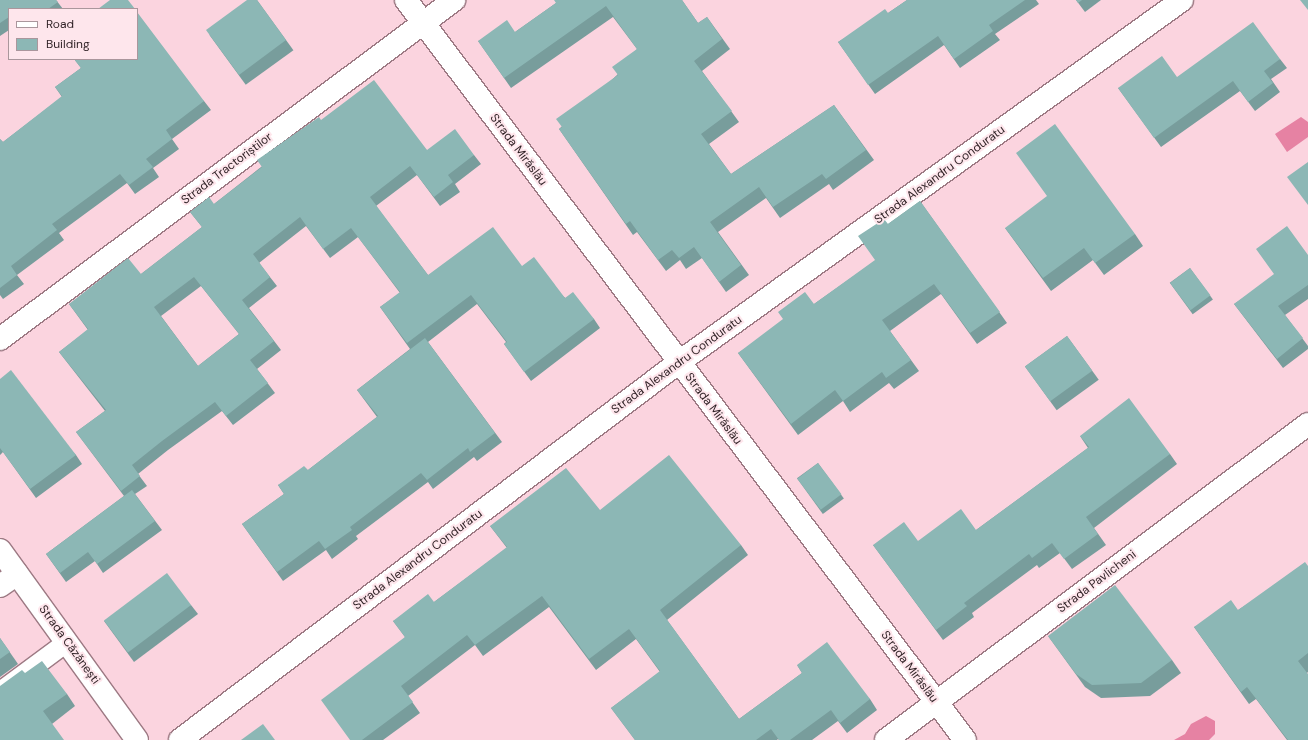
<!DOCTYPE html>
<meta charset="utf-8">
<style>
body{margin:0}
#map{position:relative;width:1308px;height:740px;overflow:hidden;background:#fbd4df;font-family:"DM Sans",sans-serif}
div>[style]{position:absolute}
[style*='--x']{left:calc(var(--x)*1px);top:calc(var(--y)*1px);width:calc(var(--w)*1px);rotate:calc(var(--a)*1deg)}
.water>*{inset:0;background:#e682a3}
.roads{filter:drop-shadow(1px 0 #9d7a84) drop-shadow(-1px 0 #9d7a84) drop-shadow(0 1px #9d7a84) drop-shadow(0 -1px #9d7a84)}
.lane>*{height:19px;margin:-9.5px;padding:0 9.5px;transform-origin:9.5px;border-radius:9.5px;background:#fff}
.street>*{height:22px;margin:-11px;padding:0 11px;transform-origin:11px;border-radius:11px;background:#fff}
.wall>*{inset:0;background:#789d9c;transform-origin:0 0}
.building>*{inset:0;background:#8cb7b5;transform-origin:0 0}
span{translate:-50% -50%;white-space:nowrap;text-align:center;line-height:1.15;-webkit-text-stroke:4px #fee6ec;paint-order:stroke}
.street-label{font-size:12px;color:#2d1f23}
.legend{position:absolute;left:8px;top:8px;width:130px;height:52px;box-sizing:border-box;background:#fee6ec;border:1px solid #aa969c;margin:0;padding:5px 7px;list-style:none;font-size:12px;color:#2d1f23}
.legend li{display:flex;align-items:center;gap:8px;height:20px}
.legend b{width:20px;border:1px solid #aa969c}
</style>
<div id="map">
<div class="water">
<div style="clip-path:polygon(1301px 117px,1308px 122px,1308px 137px,1287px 152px,1275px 134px)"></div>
<div style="clip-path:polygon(1206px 716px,1215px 721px,1215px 734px,1209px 740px,1174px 740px,1185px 734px,1191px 724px)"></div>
</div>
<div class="roads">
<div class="lane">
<div style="--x:0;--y:691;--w:82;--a:-36.6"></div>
</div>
<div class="street">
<div style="--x:406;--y:0;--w:927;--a:52.93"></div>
<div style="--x:0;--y:339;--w:567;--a:-36.75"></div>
<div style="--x:0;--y:550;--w:234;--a:54.2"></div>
<div style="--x:0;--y:586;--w:21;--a:-35"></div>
<div style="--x:180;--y:740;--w:625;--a:-37.13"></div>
<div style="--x:678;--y:363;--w:621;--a:-35.76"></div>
<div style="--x:886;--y:740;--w:527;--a:-36.83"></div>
</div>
</div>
<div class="wall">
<div style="clip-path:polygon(0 0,56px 0,63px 9px,9px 9px,9px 30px,0 36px)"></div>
<div style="left:257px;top:0;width:62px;height:59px;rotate:54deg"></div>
<div style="clip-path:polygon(682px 0,698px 23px,707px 17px,730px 49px,702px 71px,739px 122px,709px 144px,731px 174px,834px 105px,874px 160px,833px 190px,829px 184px,780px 218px,766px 198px,718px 232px,749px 275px,726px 292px,702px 258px,686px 269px,680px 260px,666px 271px,637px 232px,633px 235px,559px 129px,617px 75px,637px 49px,613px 17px,511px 88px,478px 41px,515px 32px,556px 3px)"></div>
<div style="clip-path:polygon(907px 0,1036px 0,1039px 4px,995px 34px,1000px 40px,960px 68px,944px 45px,875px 94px,838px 42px,888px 13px)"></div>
<div style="clip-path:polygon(1076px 0,1101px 0,1085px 12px)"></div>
<div style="clip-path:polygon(74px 59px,137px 59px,204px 101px,211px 110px,172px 139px,179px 149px,153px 168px,159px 177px,135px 194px,127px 183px,59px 233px,64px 240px,17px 275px,24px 284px,3px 299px,0 295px,0 139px,3px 142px,62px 97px,55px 87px,81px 68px)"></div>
<div style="clip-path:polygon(1280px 59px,1287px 68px,1271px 79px,1280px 92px,1255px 111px,1240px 91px,1161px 147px,1118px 88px)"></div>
<div style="clip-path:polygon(evenodd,321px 120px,427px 150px,474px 155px,481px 164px,455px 184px,460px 192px,440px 206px,417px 175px,376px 206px,428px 275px,522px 266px,594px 319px,600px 328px,531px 381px,504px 344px,506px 342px,477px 304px,428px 342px,502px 442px,477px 461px,474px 457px,433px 489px,428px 482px,356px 536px,358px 539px,332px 559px,326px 550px,283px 581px,242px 524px,284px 494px,278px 485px,308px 470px,377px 417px,357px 390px,410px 349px,380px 307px,400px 293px,358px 237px,330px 258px,306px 226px,259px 263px,277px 286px,249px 308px,281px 350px,257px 369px,275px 393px,233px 425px,222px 411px,168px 450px,138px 474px,147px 486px,135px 494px,162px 530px,103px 573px,95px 561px,66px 582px,46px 554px,124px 496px,76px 432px,105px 411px,66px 361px,59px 352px,88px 330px,69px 304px,141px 274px,202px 227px,190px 212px,214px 204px,321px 120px,201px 286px,239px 334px,198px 366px,161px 316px,201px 286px)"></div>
<div style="clip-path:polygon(920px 201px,1007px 323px,977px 344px,941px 294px,890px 331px,919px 371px,894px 389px,889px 383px,850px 412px,843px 401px,798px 435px,738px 353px,814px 304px,875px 261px,888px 224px)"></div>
<div style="clip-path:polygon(1005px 228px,1135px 234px,1143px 246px,1104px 275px,1093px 260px,1051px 291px)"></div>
<div style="clip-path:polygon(1308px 255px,1308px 299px,1285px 315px,1308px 346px,1308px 349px,1283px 368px,1234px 304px)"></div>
<div style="left:1190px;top:268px;width:39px;height:25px;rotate:54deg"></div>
<div style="left:1067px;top:336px;width:54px;height:52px;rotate:54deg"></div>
<div style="clip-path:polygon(0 379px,76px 455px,82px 464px,36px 498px,3px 452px,0 455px)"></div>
<div style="clip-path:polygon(1080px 436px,1170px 454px,1177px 464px,1094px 528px,1106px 545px,1072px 569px,1060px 553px,1039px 568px,1037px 565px,972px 613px,974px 617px,943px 640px,873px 545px,918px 541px,976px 530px,1088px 448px)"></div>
<div style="left:818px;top:463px;width:44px;height:26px;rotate:54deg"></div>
<div style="clip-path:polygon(600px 510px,741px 545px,748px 555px,667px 620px,739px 719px,802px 673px,797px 665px,870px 699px,877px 710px,847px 733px,838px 721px,812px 740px,779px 740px,778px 739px,777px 740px,635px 740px,611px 708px,660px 672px,636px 639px,596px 670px,549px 607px,483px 656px,475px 645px,408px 696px,420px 713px,383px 740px,350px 740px,405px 637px,393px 621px,434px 602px,507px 548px,490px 526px)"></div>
<div style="clip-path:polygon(1308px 566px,1308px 672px,1307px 673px,1308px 740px,1287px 740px,1256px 699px,1249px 704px,1194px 627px,1238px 610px)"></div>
<div style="clip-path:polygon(191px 605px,198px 614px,134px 662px,104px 621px)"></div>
<div style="clip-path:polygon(1048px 636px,1172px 660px,1181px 673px,1150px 696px,1101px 698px,1085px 687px)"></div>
<div style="clip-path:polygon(0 638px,18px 664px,0 677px)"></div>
<div style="clip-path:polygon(25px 673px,67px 694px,75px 706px,52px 724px,0 740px)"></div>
</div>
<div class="building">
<div style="clip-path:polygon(0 0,56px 0,58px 2px,48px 9px,9px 9px,9px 17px,0 23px)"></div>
<div style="clip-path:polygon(110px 0,128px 0,135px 9px,98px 9px)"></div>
<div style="clip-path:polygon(247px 0,257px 0,286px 40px,239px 75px,206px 30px)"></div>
<div style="clip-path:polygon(554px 0,682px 0,698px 23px,707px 17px,722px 39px,694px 61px,732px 111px,701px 134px,731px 174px,834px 105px,866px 150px,826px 179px,822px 174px,773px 207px,759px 187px,710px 222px,741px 265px,719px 282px,694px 247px,679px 258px,672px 250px,658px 260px,630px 221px,626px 224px,559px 129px,562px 127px,556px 119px,618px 75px,612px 67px,637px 49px,606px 6px,504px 78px,478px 41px,507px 20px,515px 32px,556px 3px)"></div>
<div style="clip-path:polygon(907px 0,1025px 0,989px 25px,993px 31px,954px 59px,938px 36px,868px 85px,838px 42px,885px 9px,888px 13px)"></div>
<div style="clip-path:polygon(1076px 0,1082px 0,1078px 3px)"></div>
<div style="clip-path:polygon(1300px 0,1308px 0,1308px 10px)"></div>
<div style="clip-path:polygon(137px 12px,204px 101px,166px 130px,172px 139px,146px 159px,153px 167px,129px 185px,120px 174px,52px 224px,57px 230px,11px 266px,17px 275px,0 288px,0 139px,3px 142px,62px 96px,55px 87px,81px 68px,74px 59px,137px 59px)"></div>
<div style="clip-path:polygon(1253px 22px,1280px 59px,1264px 71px,1273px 83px,1248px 102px,1233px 81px,1154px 138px,1118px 88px,1162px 56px,1177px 77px)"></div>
<div style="clip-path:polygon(evenodd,374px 80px,427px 150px,455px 129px,474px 155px,448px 175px,453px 182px,434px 197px,410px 166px,370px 197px,428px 275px,493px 227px,522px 266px,534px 257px,565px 298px,573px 292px,594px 319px,524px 372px,504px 344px,507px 342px,471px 295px,407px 343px,380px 307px,400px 292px,351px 228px,323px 249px,300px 217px,253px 254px,270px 277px,242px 300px,274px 341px,250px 360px,268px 383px,226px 416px,215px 402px,162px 441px,132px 465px,140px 476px,121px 491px,76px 432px,106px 410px,59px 352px,88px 329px,69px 304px,128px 258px,141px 274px,202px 227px,190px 212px,209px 197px,214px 204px,262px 167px,257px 160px,319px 117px,321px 120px,374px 80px,194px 277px,239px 334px,198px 366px,154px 307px,194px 277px)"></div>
<div style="clip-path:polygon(1055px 124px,1135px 234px,1095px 263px,1084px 248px,1043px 278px,1005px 228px,1047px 196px,1016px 153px)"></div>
<div style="clip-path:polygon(1308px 162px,1308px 205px,1287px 177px)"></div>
<div style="clip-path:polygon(920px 201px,1000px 312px,970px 333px,934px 284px,882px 320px,911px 360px,886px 378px,882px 372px,843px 401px,835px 390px,791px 424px,738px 353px,783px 319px,778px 312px,805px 292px,814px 304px,875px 260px,858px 236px,884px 219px,888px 224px)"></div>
<div style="clip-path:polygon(1287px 226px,1308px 255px,1308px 285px,1278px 306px,1303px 338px,1277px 359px,1234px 304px,1274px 274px,1256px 249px)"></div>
<div style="left:1190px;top:268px;width:34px;height:25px;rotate:53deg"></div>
<div style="left:1067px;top:336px;width:43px;height:52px;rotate:54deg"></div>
<div style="clip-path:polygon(425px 338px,495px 433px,470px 452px,468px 448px,427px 480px,421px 473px,350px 527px,352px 530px,325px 549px,319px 541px,277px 572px,242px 524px,284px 494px,278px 485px,304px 466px,308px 470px,378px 416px,357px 390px)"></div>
<div style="clip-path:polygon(11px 370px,76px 455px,30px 489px,0 448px,0 379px)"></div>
<div style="clip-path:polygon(1129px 398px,1170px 454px,1086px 517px,1098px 534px,1064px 559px,1052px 543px,1032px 558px,1029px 554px,964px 603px,967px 606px,936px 630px,873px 545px,904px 522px,918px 541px,961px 509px,976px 530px,1089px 447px,1080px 436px)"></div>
<div style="clip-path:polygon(669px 455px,741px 545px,660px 610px,739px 719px,802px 673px,797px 665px,827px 642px,870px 699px,840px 723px,831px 710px,790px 740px,779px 740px,771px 729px,756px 740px,635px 740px,611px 708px,660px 671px,629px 629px,589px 659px,542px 596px,475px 645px,467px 635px,401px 686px,413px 702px,362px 740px,350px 740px,321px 700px,405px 637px,393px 621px,428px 594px,434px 602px,507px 547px,490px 526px,566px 468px,600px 510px)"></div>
<div style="left:818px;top:463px;width:39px;height:26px;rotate:53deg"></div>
<div style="clip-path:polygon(132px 490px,155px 521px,97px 564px,88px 552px,60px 573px,46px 554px)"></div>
<div style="clip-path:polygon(1305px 562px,1308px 566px,1308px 653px,1298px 661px,1308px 674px,1308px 740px,1288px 740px,1247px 687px,1241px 692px,1194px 627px,1231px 600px,1238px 610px)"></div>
<div style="left:167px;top:573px;width:40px;height:79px;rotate:53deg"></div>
<div style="clip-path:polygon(1115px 585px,1172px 660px,1141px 683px,1092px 685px,1076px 674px,1048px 636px)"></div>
<div style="clip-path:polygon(0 638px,10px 652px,0 659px)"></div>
<div style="clip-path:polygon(42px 661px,67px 694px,43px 711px,64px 740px,0 740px,0 686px,22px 670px,25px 673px)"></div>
<div style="clip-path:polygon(263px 724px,275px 740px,241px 740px)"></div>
</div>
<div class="street-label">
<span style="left:518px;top:150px;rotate:53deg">Strada Mirăslău</span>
<span style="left:227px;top:169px;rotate:-37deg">Strada Tractoriștilor</span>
<span style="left:940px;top:175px;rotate:-36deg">Strada Alexandru Conduratu</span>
<span style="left:677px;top:365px;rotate:-36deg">Strada Alexandru Conduratu</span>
<span style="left:713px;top:409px;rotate:53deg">Strada Mirăslău</span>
<span style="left:418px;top:560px;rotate:-37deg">Strada Alexandru Conduratu</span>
<span style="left:1097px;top:582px;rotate:-37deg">Strada Pavlicheni</span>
<span style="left:69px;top:645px;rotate:54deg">Strada Căzănești</span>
<span style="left:909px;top:667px;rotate:53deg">Strada Mirăslău</span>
</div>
<ul class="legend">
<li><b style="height:5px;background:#fff"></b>Road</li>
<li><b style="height:11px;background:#8cb7b5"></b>Building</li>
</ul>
</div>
